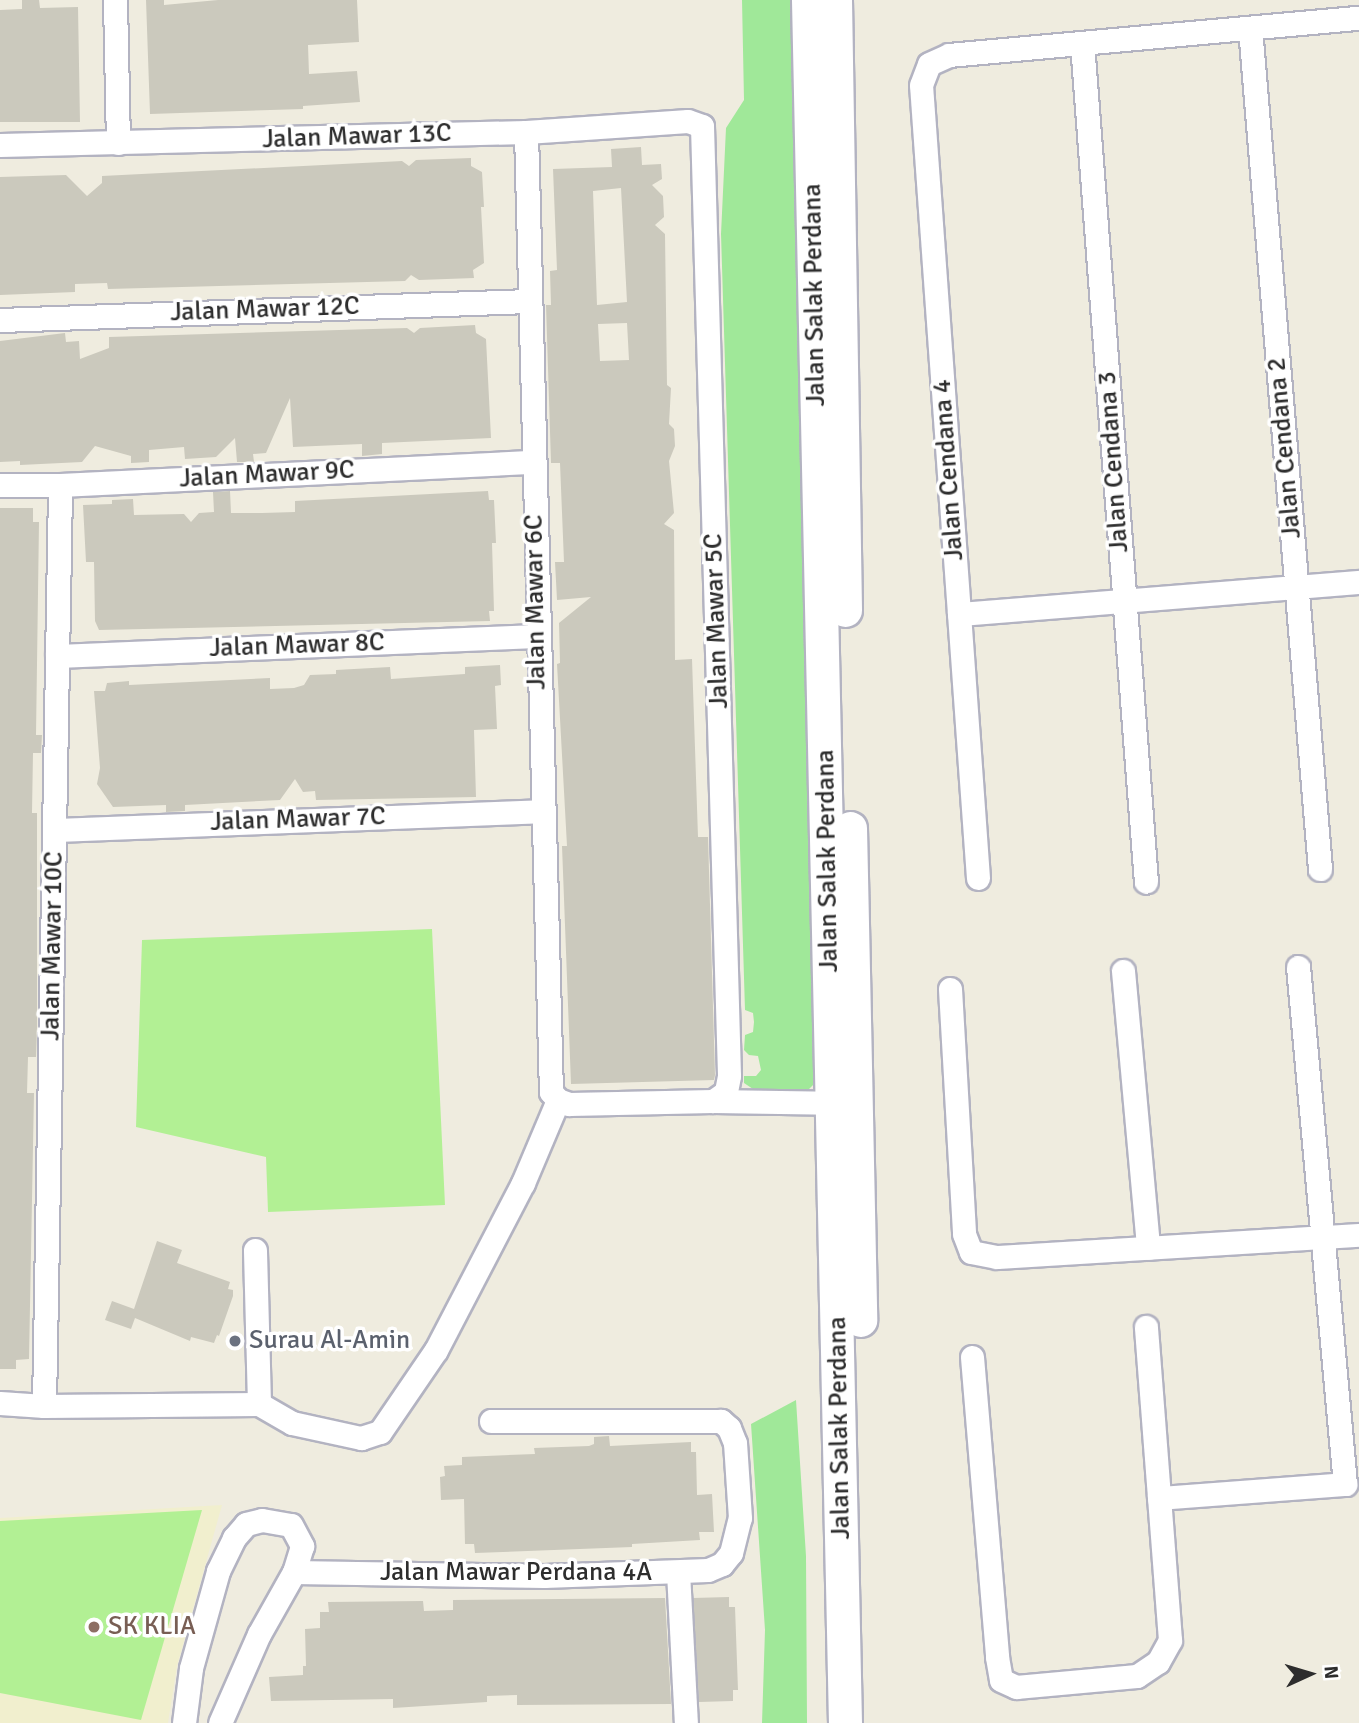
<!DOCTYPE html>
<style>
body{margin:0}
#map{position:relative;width:1359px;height:1723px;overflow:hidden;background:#efecdf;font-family:Signika,sans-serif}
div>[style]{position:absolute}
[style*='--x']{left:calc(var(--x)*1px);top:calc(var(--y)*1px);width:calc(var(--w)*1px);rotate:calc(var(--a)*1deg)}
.education>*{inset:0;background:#f1efce}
.green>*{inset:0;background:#a0e899}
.pitch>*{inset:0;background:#b2f094}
.building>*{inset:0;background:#cbc9bd}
.roads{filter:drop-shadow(2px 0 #b3b3c1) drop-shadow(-2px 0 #b3b3c1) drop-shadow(0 2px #b3b3c1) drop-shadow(0 -2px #b3b3c1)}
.street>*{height:23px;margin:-11.5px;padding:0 11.5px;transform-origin:11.5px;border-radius:11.5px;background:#fff}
.secondary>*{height:33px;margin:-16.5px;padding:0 16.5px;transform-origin:16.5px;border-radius:16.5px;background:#fff}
.dots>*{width:19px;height:19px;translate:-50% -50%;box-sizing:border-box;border:4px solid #fff;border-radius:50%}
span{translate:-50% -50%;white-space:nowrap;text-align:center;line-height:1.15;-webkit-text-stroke:7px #fff;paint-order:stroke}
.street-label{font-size:26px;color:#2d2d2d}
.worship-label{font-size:26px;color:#5b616d}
.left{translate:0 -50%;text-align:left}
.education-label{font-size:26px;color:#785e54}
.north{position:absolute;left:1275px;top:1639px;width:70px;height:70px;-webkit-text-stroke:5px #fff;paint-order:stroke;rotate:86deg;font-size:19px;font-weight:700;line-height:28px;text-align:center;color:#2d2d2d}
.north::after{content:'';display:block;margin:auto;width:24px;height:32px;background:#2d2d2d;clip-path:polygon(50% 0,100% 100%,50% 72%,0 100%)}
</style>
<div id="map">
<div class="education">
<div style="clip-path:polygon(222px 1505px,177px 1666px,168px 1723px,0 1723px,0 1518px)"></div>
</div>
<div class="green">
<div style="clip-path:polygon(742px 0,798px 0,817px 1081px,804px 1094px,756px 1091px,744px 1083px,744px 1076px,756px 1076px,761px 1070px,758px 1056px,749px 1055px,744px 1050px,745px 1035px,753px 1032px,754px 1022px,753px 1013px,745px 1010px,721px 234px,726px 128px,744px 100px)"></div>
<div style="clip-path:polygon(796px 1400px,806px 1556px,807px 1723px,762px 1723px,765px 1630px,751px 1424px)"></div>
</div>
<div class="pitch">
<div style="clip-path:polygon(432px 929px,445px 1205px,268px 1212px,266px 1157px,136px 1127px,142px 940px)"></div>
<div style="clip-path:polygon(202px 1510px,141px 1720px,0 1693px,0 1521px)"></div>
</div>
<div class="building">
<div style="clip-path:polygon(22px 0,39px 0,40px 8px,78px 7px,80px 122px,0 122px,0 10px,22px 9px)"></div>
<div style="clip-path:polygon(146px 0,164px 0,164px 5px,218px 0,357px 0,359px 42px,308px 45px,309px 74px,357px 71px,360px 102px,303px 106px,303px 109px,150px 114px)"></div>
<div style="clip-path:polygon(evenodd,641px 147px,642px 165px,661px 164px,662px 179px,652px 185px,663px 196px,664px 217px,655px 225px,665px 234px,667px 385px,671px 388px,669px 424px,674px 429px,675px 446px,669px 461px,674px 513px,664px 524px,674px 530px,675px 660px,692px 659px,698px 837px,708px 837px,715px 1075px,714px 1080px,571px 1084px,562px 846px,567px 846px,557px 664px,560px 663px,559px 623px,591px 597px,557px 600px,555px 562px,564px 562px,560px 463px,551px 463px,546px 305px,551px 305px,550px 271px,557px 270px,553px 169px,612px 167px,611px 149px,641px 147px,621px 188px,627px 302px,597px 305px,593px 191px,621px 188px,641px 147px,627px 323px,629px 360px,600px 361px,598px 324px,627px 323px)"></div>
<div style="clip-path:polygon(471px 158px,471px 166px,482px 172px,484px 207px,481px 207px,484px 263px,473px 270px,474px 278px,419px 280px,411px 275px,405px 281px,108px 289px,107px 283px,75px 284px,75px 292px,0 295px,0 177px,66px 175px,87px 196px,102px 183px,102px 176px,402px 161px,409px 166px,416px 160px)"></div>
<div style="clip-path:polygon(475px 325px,476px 333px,486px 339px,491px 438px,382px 443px,382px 454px,362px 456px,362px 444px,293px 447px,290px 398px,266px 453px,253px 454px,254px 462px,237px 462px,235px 438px,216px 457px,185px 459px,184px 447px,149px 450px,149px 462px,131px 463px,131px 456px,95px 446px,82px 462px,20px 465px,20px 461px,0 462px,0 341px,65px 333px,66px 342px,79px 341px,80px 359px,109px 348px,109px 337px,407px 328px,414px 333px,420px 328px)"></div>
<div style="clip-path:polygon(230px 491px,231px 513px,262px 513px,295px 512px,295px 501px,488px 491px,489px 500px,494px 500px,496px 543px,492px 543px,494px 611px,489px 611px,490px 621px,99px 630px,95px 621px,94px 562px,86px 562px,83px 505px,112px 504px,112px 500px,133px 499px,134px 515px,184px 514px,191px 522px,199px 513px,214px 512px,213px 492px)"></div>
<div style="clip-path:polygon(0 508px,33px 508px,33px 522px,39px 522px,36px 735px,42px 735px,41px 753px,33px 753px,32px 813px,37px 813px,37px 1029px,36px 1057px,28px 1057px,27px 1093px,34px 1093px,29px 1359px,16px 1360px,16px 1369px,0 1369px)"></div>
<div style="clip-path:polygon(500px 665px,501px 685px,495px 686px,497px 729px,474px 730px,476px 797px,316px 800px,315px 791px,303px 792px,295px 779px,280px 800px,185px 805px,185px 811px,166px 812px,166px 805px,113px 807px,97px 784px,100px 768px,94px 691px,105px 691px,107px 683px,129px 681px,129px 685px,270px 678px,270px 689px,294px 688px,304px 685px,310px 675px,336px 674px,336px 670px,390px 667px,391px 679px,465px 674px,465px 667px)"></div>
<div style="clip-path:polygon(157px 1241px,182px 1250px,177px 1263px,230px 1282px,228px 1289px,233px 1290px,233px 1296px,219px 1336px,217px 1335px,214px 1343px,191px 1337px,190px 1341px,135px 1318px,131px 1329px,105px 1320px,112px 1301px,134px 1309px)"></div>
<div style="clip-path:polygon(609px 1436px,610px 1446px,691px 1442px,691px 1452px,696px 1452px,697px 1495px,712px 1494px,714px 1532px,699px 1532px,700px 1540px,632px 1544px,632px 1547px,475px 1553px,474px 1544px,465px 1544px,464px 1499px,441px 1500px,440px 1477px,445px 1476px,444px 1466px,462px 1465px,462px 1457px,535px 1454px,534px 1448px,589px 1446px,594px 1444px,594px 1437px)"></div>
<div style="clip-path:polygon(729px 1597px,729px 1607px,735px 1607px,738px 1690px,733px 1690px,733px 1701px,699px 1702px,693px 1598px)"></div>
<div style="clip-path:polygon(665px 1598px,671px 1704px,517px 1705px,517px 1695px,487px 1696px,487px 1702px,393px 1708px,393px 1699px,271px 1701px,269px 1677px,303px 1675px,303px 1666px,306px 1666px,305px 1629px,320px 1628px,320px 1612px,329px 1612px,328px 1602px,423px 1601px,424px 1611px,453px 1610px,453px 1600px)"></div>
</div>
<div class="roads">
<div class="street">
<div style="--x:115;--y:0;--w:143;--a:88.8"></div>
<div style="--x:1250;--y:28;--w:844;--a:85.24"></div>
<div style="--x:1082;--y:43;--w:841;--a:85.64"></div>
<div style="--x:526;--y:132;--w:960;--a:88.51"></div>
<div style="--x:551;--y:1092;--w:11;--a:49"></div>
<div style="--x:558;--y:1100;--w:12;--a:20"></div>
<div style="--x:569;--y:1104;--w:144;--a:-1.2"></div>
<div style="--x:713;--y:1101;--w:133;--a:0.9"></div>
<div style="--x:0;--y:145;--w:526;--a:-1.42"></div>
<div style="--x:526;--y:132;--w:162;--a:-3.9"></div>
<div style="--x:688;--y:121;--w:15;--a:20"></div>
<div style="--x:702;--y:126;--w:950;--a:88.37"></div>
<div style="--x:729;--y:1076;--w:16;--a:101"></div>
<div style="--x:726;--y:1092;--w:16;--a:145"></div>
<div style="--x:0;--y:320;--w:529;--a:-2.06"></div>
<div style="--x:0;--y:485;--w:60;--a:0"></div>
<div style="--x:60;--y:485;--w:474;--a:-2.8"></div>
<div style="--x:959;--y:614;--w:401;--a:-4.6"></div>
<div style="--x:57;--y:656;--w:480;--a:-2.4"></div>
<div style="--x:55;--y:830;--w:487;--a:-2.2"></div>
<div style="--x:978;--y:878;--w:795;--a:-94.11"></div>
<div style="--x:921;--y:85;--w:22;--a:-69"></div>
<div style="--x:929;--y:64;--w:22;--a:-24"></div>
<div style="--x:949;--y:55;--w:412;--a:-5.2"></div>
<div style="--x:1123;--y:971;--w:278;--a:84.8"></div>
<div style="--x:950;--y:989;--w:245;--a:86.7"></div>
<div style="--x:964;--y:1234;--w:19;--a:69"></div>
<div style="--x:971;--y:1252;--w:26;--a:11"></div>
<div style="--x:997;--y:1257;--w:363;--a:-3.5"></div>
<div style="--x:972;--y:1357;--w:301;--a:85.2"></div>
<div style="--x:997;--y:1657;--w:23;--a:80"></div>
<div style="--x:1001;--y:1680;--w:17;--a:25"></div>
<div style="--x:1016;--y:1687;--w:121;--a:-5.2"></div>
<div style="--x:1137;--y:1676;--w:25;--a:-34"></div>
<div style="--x:1158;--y:1662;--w:25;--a:-61"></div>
<div style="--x:1170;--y:1640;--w:314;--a:-94.4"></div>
<div style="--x:0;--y:1403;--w:44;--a:3.9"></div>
<div style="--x:44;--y:1406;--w:215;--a:-0.5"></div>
<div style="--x:259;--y:1404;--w:154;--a:-91.5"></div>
<div style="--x:259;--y:1404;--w:38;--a:30"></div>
<div style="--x:292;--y:1423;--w:71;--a:12.3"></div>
<div style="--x:361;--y:1438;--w:20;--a:-18"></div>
<div style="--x:380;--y:1432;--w:99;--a:-55.7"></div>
<div style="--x:436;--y:1350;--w:188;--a:-62.5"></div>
<div style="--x:523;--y:1183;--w:90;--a:-67.1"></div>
<div style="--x:44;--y:1406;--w:921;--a:-89"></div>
<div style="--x:1159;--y:1498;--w:187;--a:-4.3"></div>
<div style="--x:1345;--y:1484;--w:519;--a:-95.19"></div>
<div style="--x:294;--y:1572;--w:250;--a:0.9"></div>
<div style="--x:544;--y:1576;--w:164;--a:-2.1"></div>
<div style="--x:708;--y:1570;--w:15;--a:-23"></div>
<div style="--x:722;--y:1564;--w:14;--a:-51"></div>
<div style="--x:731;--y:1553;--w:36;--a:-76"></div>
<div style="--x:740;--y:1518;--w:75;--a:-93.8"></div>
<div style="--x:735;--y:1443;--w:16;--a:-112"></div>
<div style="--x:729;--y:1428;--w:11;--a:-139"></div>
<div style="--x:721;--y:1421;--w:230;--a:180"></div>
<div style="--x:678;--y:1572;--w:151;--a:87"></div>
<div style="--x:184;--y:1723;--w:55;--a:-82.7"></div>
<div style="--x:191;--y:1668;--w:101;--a:-74.4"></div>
<div style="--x:218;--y:1571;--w:37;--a:-64"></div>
<div style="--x:234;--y:1538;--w:18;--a:-49"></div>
<div style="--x:246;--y:1524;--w:16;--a:-14"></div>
<div style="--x:262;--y:1520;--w:29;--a:10"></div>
<div style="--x:291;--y:1525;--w:24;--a:62"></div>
<div style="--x:302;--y:1546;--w:27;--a:107"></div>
<div style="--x:294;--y:1572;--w:71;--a:119.4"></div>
<div style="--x:259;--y:1634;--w:97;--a:113.7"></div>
</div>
<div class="secondary">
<div style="--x:808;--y:0;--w:1723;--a:88.77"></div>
<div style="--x:835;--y:0;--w:610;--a:89.06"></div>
<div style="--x:850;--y:828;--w:492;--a:88.8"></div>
</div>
</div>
<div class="dots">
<div style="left:235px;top:1341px;background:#6b7280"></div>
<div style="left:94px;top:1627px;background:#8d6e63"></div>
</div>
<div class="street-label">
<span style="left:357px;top:137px;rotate:-2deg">Jalan Mawar 13C</span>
<span style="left:815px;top:295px;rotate:-91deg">Jalan Salak Perdana</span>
<span style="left:265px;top:310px;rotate:-2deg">Jalan Mawar 12C</span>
<span style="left:1285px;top:448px;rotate:-95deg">Jalan Cendana 2</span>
<span style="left:1114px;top:462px;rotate:-94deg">Jalan Cendana 3</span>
<span style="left:949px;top:470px;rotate:-94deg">Jalan Cendana 4</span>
<span style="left:267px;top:475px;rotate:-3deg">Jalan Mawar 9C</span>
<span style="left:536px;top:602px;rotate:-91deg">Jalan Mawar 6C</span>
<span style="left:717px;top:621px;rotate:-92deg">Jalan Mawar 5C</span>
<span style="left:297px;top:646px;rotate:-2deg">Jalan Mawar 8C</span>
<span style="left:298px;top:820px;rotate:-2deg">Jalan Mawar 7C</span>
<span style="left:828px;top:861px;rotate:-91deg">Jalan Salak Perdana</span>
<span style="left:53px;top:946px;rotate:-89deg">Jalan Mawar 10C</span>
<span style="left:840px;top:1428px;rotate:-91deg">Jalan Salak Perdana</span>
<span style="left:516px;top:1573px">Jalan Mawar Perdana 4A</span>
</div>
<div class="worship-label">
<span class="left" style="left:249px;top:1341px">Surau Al-Amin</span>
</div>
<div class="education-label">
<span class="left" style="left:108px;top:1627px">SK KLIA</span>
</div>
<div class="north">N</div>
</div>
